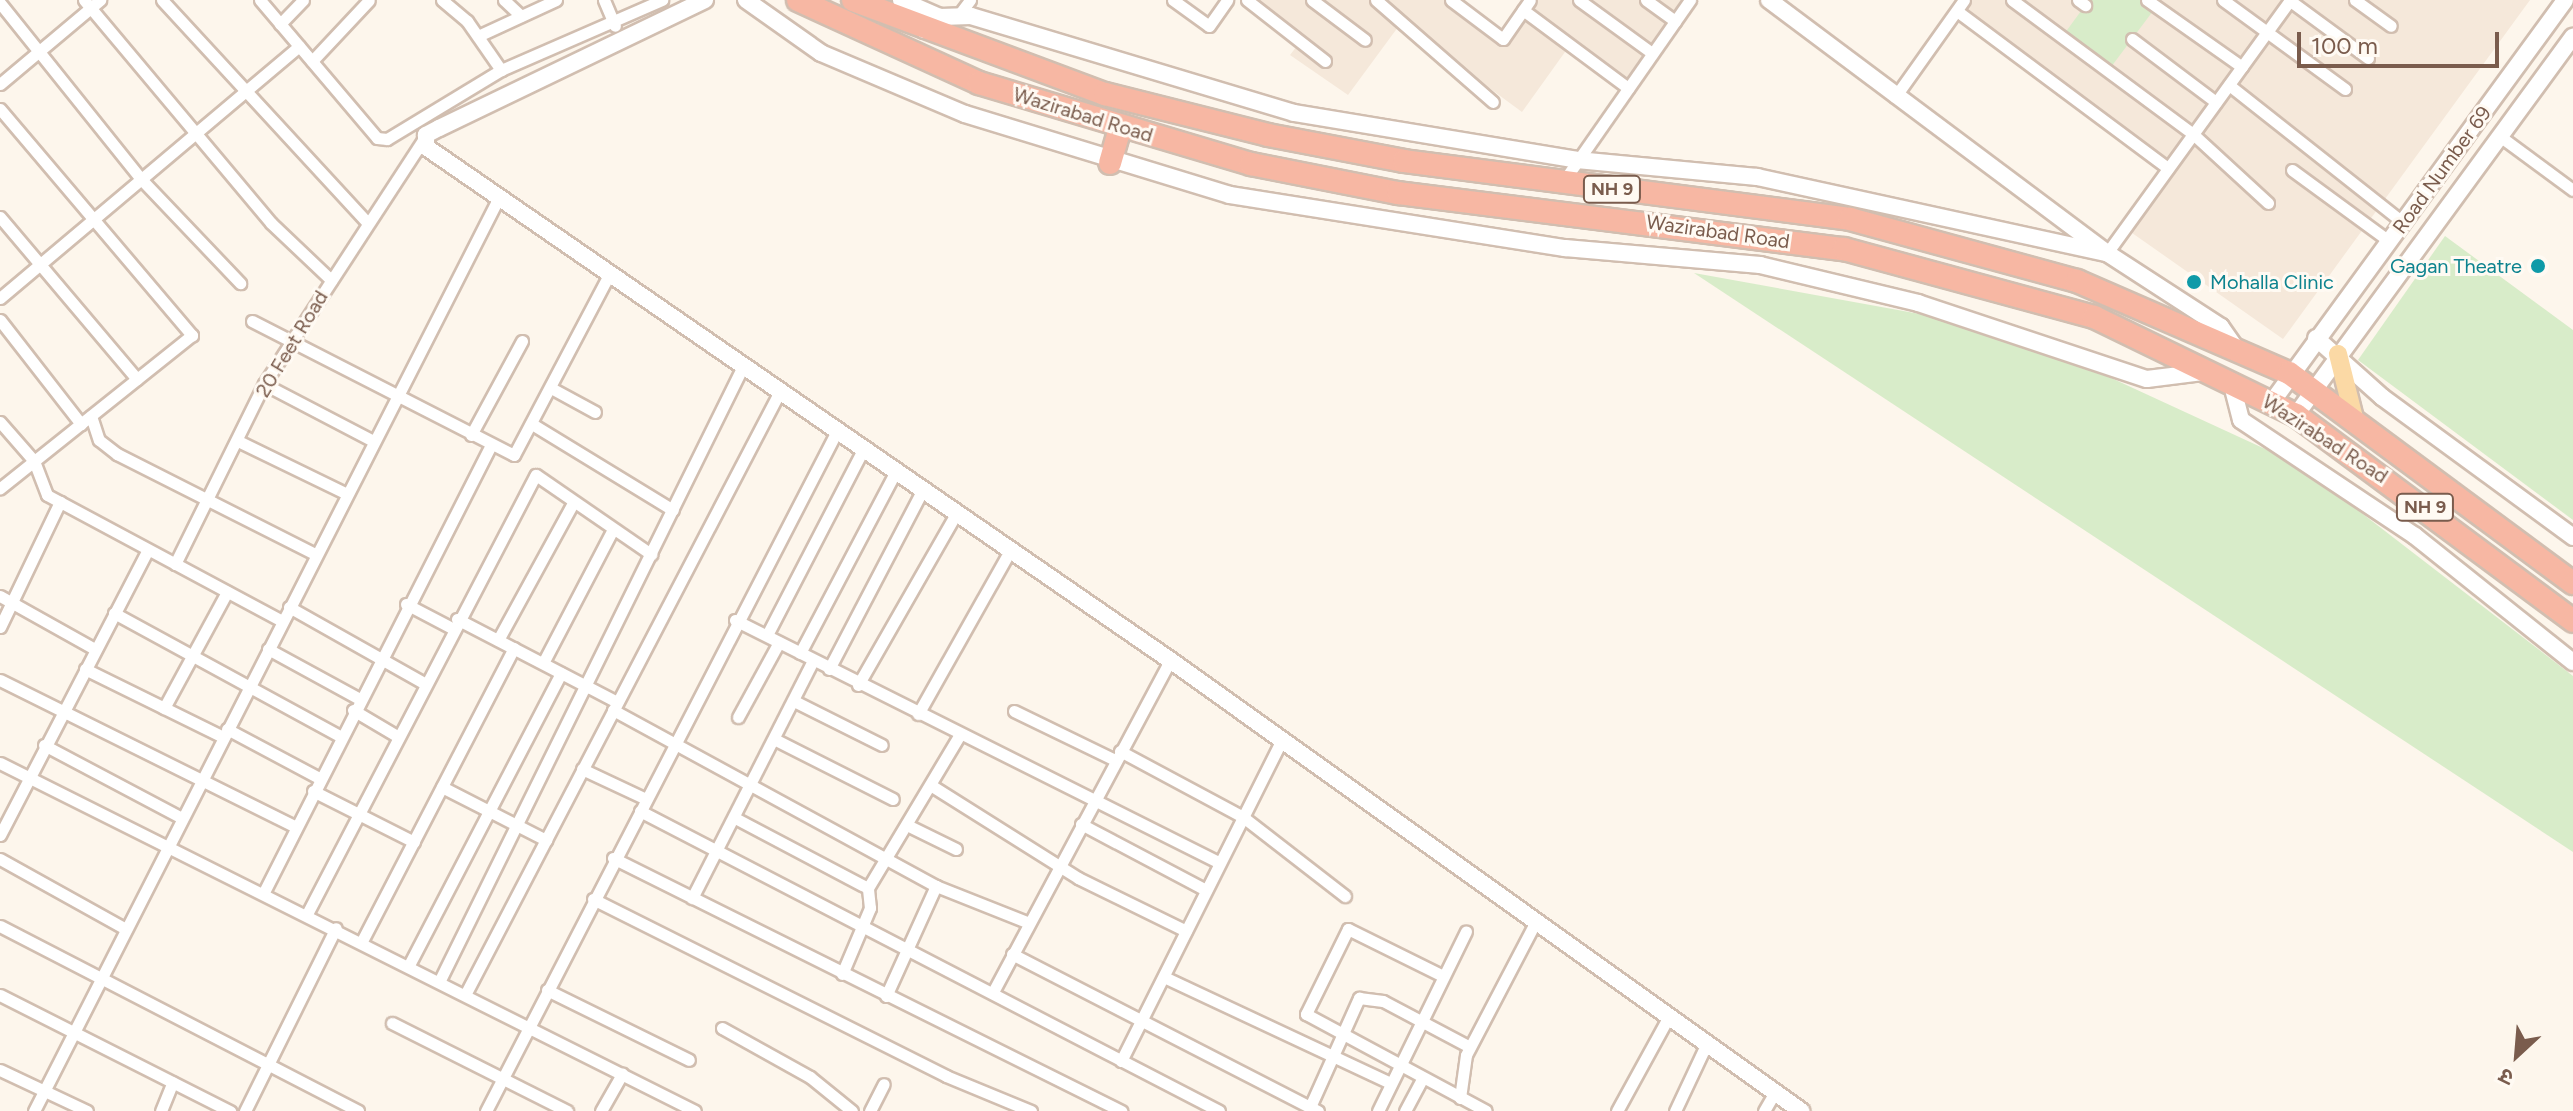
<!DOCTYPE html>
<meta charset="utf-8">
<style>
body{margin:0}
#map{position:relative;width:2573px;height:1111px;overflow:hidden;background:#fdf6ec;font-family:Figtree,"Noto Sans Devanagari",sans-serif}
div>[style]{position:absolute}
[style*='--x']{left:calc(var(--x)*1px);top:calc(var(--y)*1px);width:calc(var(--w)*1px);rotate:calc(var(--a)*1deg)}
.residential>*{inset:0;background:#f5e8da}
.green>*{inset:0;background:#d8ecc9}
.roads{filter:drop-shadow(2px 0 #d1beb0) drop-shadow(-2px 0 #d1beb0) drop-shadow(0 2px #d1beb0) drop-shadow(0 -2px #d1beb0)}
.street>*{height:11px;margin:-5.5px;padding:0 5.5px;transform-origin:5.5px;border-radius:5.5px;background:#fff}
.secondary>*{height:16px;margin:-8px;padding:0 8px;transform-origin:8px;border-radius:8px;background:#fff}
.primary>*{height:18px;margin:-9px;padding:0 9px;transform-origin:9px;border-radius:9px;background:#fbd9a5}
.highway>*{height:22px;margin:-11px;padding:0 11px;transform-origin:11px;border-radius:11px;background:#f7b7a3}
.dots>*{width:22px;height:22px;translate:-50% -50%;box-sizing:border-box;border:4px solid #fffaf3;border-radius:50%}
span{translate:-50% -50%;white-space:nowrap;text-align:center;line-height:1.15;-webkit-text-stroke:6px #fffaf3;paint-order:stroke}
.shield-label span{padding:2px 6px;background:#fffaf3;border:2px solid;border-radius:6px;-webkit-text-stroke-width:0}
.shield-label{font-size:18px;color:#7a5c4d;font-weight:700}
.street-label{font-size:20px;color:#7a5c4d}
.culture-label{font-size:20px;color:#0d838f}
.right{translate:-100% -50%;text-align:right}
.left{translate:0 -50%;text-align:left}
.north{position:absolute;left:2477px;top:1015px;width:80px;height:80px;-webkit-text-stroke:6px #fffaf3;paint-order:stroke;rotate:206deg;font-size:22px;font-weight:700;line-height:32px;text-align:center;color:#7a5c4d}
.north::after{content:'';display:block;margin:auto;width:28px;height:36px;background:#7a5c4d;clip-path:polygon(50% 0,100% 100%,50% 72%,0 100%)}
.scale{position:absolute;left:2297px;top:32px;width:202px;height:36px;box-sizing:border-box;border:4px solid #7a5c4d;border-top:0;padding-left:10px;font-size:24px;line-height:28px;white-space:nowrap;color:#7a5c4d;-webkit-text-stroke:6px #fffaf3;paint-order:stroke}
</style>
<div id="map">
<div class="residential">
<div style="clip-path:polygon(1247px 0,1451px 0,1503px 39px,1530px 0,1690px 0,1628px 88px,1570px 45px,1522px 112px,1401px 23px,1348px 95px,1290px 55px,1300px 42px)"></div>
<div style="clip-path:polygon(1964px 0,2530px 0,2283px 339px,2125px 228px,2168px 169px,1957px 11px)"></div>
</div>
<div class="green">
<div style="clip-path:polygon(2089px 0,2147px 0,2156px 7px,2108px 71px,2062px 37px)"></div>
<div style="clip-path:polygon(2445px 236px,2573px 330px,2573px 520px,2358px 360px)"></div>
<div style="clip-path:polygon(1694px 273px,1931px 316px,2070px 359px,2298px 464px,2573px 676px,2573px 852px)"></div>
</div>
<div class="roads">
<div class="street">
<div style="--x:84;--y:0;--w:291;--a:50"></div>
<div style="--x:271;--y:223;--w:83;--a:43.5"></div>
<div style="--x:162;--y:0;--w:302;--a:47.3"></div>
<div style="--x:260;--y:0;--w:181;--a:49.7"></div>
<div style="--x:377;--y:138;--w:10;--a:6"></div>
<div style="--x:387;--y:139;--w:133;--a:-31.2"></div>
<div style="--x:501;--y:70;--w:176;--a:-23.5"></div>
<div style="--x:442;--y:0;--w:33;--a:40"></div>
<div style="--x:467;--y:21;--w:60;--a:55.2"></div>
<div style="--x:504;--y:0;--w:23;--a:43"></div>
<div style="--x:604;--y:0;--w:28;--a:67"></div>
<div style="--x:1173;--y:0;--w:44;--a:35.8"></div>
<div style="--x:1209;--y:26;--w:32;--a:-55"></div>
<div style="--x:1247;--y:0;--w:99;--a:38"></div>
<div style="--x:1312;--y:0;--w:66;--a:37"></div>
<div style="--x:1376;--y:0;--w:155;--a:41.1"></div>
<div style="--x:1451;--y:0;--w:65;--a:36.9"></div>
<div style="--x:1503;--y:39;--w:47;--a:-55.3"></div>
<div style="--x:1579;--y:0;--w:90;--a:36"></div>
<div style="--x:1646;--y:0;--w:36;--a:36"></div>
<div style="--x:2012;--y:0;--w:225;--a:36.5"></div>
<div style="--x:2193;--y:134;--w:102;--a:42.6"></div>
<div style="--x:2078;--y:0;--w:9;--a:36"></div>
<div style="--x:2147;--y:0;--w:116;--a:35.2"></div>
<div style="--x:2223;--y:0;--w:151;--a:36.1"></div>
<div style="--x:2289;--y:0;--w:98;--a:36.3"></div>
<div style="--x:2355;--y:0;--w:44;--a:35.8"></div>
<div style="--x:0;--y:3;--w:226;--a:51.3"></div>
<div style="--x:141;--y:179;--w:144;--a:46.4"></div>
<div style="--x:1523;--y:10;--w:131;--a:36.6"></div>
<div style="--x:1957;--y:11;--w:263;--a:36.7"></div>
<div style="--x:958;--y:16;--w:20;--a:-53"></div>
<div style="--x:280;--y:24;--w:33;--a:-46"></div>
<div style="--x:478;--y:36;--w:86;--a:-24.8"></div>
<div style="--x:2132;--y:39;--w:105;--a:36.9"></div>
<div style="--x:312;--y:61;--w:83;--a:-46.9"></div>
<div style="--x:0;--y:84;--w:131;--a:-40"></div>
<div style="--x:2229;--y:85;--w:223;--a:38.3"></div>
<div style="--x:1895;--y:97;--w:119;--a:-54.6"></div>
<div style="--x:0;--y:109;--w:297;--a:49.7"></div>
<div style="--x:192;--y:335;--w:246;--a:141.4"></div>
<div style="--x:2501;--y:137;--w:89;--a:36.4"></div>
<div style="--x:2292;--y:170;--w:120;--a:36.2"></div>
<div style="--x:1563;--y:182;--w:222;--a:-55.1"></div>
<div style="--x:0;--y:217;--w:212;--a:49.8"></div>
<div style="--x:2107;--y:253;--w:312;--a:-54.1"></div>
<div style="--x:0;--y:298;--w:391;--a:-40.1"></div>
<div style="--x:0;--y:320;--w:132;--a:52.1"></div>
<div style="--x:252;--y:321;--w:294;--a:27.1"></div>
<div style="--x:514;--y:455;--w:204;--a:-62.2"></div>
<div style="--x:264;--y:384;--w:123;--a:27.6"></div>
<div style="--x:551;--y:388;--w:50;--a:28.6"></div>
<div style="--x:91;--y:416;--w:25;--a:72"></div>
<div style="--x:99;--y:440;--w:23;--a:38"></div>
<div style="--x:117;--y:454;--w:222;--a:26.8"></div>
<div style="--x:0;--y:422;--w:52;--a:48.9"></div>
<div style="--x:34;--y:461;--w:36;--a:69"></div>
<div style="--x:47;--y:495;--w:267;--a:28.2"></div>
<div style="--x:532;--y:424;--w:165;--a:31.4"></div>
<div style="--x:471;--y:435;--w:107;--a:-61.5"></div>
<div style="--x:238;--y:441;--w:121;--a:25.9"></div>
<div style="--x:175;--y:564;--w:201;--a:-63.7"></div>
<div style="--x:264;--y:384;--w:295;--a:-56.9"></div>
<div style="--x:0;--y:596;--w:109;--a:29.2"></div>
<div style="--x:406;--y:604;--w:52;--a:27.6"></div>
<div style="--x:289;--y:607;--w:155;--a:29.4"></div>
<div style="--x:114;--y:613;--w:257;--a:28.6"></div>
<div style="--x:457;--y:619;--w:180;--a:27.4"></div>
<div style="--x:735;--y:620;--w:542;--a:26.61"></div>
<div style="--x:0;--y:627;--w:139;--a:-64.4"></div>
<div style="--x:767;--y:635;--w:208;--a:-62.6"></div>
<div style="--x:498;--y:640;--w:156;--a:-61.3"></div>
<div style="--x:268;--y:649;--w:102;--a:28.6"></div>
<div style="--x:800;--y:653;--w:206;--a:-62.2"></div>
<div style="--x:543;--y:663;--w:149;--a:-62.4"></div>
<div style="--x:85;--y:669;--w:154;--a:26.2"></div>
<div style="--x:829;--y:669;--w:203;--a:-62.4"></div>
<div style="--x:0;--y:680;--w:330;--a:26.4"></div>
<div style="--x:858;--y:685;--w:199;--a:-60.2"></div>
<div style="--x:794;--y:701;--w:98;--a:26.6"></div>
<div style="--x:164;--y:708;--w:132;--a:-61.5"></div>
<div style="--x:353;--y:710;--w:51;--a:30.6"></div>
<div style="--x:613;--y:710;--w:368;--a:28.6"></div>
<div style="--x:936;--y:886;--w:100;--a:21.7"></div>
<div style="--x:1014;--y:711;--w:112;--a:25.9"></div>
<div style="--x:918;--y:714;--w:187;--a:-60.6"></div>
<div style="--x:738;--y:717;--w:85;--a:-61.3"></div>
<div style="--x:227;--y:729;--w:104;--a:28"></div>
<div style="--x:774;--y:739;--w:133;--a:26.8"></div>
<div style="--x:44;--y:745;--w:156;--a:27.9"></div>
<div style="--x:1120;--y:751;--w:140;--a:28.2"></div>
<div style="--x:1243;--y:817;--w:129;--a:37.8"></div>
<div style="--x:0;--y:763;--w:777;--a:26.6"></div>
<div style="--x:582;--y:769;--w:71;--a:25.1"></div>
<div style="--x:932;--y:786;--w:173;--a:32.2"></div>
<div style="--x:1078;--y:878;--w:120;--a:26.1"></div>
<div style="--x:442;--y:787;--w:117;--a:27"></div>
<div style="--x:313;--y:791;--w:113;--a:26.8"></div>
<div style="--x:640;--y:811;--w:652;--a:27.39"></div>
<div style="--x:735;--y:818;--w:150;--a:27.8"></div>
<div style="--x:1081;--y:824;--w:141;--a:27.8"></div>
<div style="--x:911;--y:827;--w:50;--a:26.1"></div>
<div style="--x:0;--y:835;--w:321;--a:-62.6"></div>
<div style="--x:613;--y:858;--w:568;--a:26.47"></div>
<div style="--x:0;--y:859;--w:144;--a:29.1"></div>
<div style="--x:264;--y:892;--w:501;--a:-63.08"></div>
<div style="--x:692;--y:898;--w:266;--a:-63"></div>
<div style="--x:593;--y:899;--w:395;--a:26.6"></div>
<div style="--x:946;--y:1076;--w:92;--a:22.4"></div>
<div style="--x:307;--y:914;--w:495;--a:-62.5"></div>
<div style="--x:536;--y:475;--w:140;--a:34.5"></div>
<div style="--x:0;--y:926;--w:403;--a:27.3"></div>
<div style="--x:362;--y:941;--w:330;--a:-62.6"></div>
<div style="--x:1012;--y:954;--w:344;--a:27.2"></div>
<div style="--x:409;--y:965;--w:329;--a:-62.5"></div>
<div style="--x:842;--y:974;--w:72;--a:-67"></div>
<div style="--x:870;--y:908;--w:20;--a:-96"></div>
<div style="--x:868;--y:888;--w:177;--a:-59.1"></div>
<div style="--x:1443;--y:976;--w:106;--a:-153.7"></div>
<div style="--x:1348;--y:929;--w:95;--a:116.3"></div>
<div style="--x:1306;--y:1014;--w:204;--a:28.3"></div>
<div style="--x:1164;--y:977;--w:250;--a:25.1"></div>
<div style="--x:440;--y:980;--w:685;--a:-63.73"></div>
<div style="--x:547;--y:990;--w:158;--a:26.2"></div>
<div style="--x:993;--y:992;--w:376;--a:-61.9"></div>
<div style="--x:466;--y:993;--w:677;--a:-62.45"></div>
<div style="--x:0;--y:995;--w:258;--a:26.8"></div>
<div style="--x:886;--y:996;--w:121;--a:-65.6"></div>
<div style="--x:392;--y:1023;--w:196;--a:26.7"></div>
<div style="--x:722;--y:1028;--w:101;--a:29.1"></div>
<div style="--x:810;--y:1077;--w:54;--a:39"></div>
<div style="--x:1121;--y:1061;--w:357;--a:-63.4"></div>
<div style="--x:0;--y:1070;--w:96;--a:25.2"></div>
<div style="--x:1460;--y:1098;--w:43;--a:-82.1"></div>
<div style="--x:1466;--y:1055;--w:149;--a:-62.4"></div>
<div style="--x:1310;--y:1107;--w:120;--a:-65.8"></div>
<div style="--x:1359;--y:998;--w:24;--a:7"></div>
<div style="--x:1383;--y:1001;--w:98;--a:27.9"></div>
<div style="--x:34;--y:1111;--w:1021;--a:-63.03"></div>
<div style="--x:161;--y:1111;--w:31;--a:-68"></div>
<div style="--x:245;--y:1111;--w:204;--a:-63.6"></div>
<div style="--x:486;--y:1111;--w:763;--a:-62.7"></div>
<div style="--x:601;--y:1111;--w:43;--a:-60.4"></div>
<div style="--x:870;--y:1111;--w:30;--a:-63"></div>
<div style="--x:1378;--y:1111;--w:200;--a:-63.9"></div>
<div style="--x:1405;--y:1111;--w:36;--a:-62"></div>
<div style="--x:1617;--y:1111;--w:108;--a:-61.3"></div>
<div style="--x:1675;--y:1111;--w:75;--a:-64.8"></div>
<div style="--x:1764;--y:1111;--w:22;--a:-60"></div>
</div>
<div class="secondary">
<div style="--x:705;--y:0;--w:295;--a:154.3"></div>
<div style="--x:439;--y:128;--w:15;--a:152"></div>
<div style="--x:426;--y:135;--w:12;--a:90"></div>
<div style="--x:426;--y:147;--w:904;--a:34.59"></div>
<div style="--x:1170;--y:660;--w:776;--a:35.55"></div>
<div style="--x:746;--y:0;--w:92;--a:35.2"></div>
<div style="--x:821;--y:53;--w:156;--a:23"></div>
<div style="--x:965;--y:114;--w:277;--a:17"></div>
<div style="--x:1230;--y:195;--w:339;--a:9"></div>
<div style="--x:1565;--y:248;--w:196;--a:5"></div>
<div style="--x:1760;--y:265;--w:163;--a:13.5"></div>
<div style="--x:1918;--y:303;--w:241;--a:18.4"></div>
<div style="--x:2147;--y:379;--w:64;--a:-7.1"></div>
<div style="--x:901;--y:0;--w:43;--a:23.6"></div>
<div style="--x:1769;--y:0;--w:422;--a:36.8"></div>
<div style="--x:2107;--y:253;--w:136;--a:33"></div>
<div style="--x:2221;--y:327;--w:29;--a:55"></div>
<div style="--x:924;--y:30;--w:21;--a:-39"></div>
<div style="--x:940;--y:17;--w:31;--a:-2"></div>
<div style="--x:971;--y:16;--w:337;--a:16.7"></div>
<div style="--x:1294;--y:113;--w:287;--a:9.4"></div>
<div style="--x:1577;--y:160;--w:181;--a:5.4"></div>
<div style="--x:1757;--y:177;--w:358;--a:12.3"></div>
<div style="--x:2316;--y:338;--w:89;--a:41.8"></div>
<div style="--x:2382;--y:397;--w:237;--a:36.2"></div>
<div style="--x:2231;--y:381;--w:40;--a:75.6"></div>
<div style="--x:2241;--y:420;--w:209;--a:33.7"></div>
<div style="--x:2415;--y:536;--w:202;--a:38.6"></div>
<div style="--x:2272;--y:402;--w:497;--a:-53.9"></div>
<div style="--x:2296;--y:415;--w:469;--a:-53.8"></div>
</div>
<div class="primary">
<div style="--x:2338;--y:354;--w:66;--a:76"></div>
</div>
<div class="highway">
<div style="--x:798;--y:0;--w:199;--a:24.6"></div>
<div style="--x:979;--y:83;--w:284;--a:16.6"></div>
<div style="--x:1251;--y:164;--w:150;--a:11.2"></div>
<div style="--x:1398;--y:193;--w:450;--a:7.2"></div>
<div style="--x:1844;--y:249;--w:259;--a:15.2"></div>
<div style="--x:2094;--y:317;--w:225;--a:25.9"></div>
<div style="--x:2296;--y:415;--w:345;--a:36.6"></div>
<div style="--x:853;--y:0;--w:269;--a:20.5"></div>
<div style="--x:1105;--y:94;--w:168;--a:14.1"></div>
<div style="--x:1268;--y:135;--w:138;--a:10.8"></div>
<div style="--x:1404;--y:161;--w:450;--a:7.4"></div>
<div style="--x:1850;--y:219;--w:235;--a:15.3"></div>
<div style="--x:2077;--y:281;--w:231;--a:23.5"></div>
<div style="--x:2289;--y:373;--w:353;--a:36.5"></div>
<div style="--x:1110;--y:163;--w:35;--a:-74"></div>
</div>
</div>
<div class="dots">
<div style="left:2538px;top:266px;background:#0f9aa8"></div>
<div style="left:2194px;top:282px;background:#0f9aa8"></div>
</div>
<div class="shield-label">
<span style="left:1612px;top:189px">NH 9</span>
<span style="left:2425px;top:507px">NH 9</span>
</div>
<div class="street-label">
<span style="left:1083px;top:115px;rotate:17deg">Wazirabad Road</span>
<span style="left:2442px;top:170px;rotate:-54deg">Road Number 69</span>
<span style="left:1718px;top:232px;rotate:8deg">Wazirabad Road</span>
<span style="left:292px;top:344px;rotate:-59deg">20 Feet Road</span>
<span style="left:2325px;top:439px;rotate:33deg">Wazirabad Road</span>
</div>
<div class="culture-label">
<span class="right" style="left:2522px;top:266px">Gagan Theatre</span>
<span class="left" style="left:2210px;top:282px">Mohalla Clinic</span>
</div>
<div class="north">उ</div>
<div class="scale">100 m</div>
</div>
